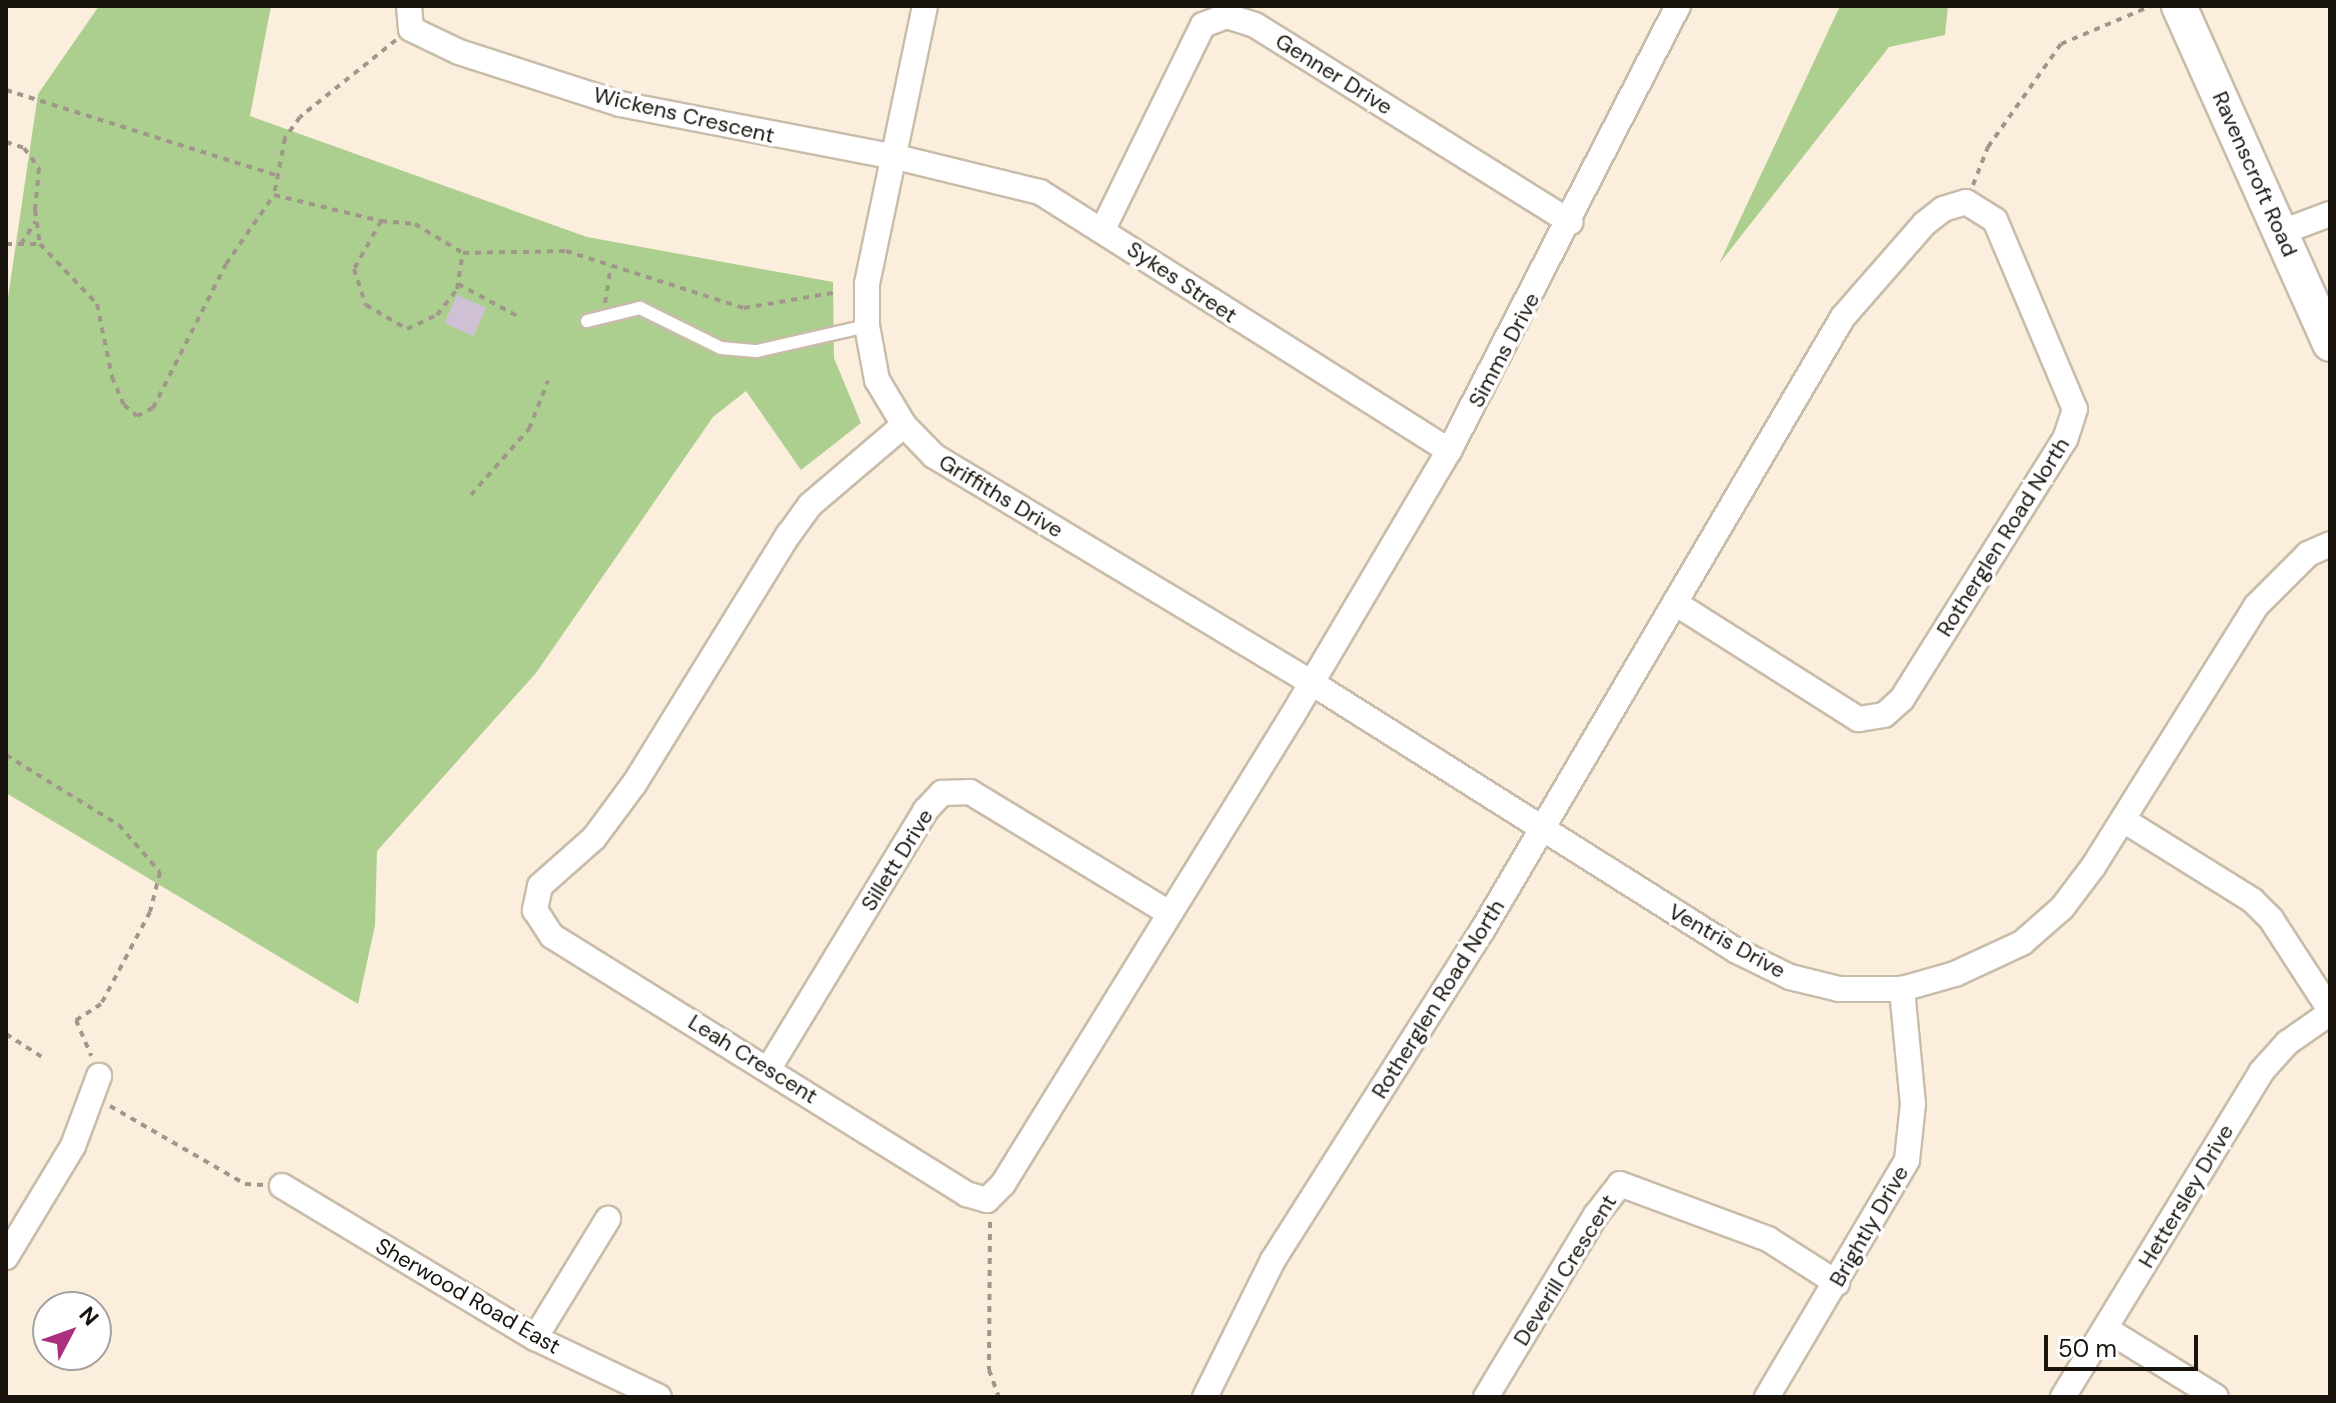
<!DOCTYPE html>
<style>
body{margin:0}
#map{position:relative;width:2336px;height:1403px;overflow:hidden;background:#fceedc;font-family:"DM Sans",sans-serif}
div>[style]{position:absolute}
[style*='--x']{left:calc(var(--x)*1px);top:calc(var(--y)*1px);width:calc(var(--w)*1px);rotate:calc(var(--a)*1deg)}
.forest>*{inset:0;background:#accf90}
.building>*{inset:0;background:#cfc1d3;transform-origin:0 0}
.path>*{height:4px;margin-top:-2px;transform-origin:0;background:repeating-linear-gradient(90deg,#a09689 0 6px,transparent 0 12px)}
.roads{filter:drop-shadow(2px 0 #c9bcaa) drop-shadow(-2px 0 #c9bcaa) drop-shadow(0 2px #c9bcaa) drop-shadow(0 -2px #c9bcaa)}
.lane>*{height:12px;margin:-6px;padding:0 6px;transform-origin:6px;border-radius:6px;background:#fff}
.street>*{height:24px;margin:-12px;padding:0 12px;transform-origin:12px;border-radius:12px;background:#fff}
.secondary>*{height:34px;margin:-17px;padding:0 17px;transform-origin:17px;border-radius:17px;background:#fff}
span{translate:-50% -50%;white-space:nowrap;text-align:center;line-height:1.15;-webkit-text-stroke:7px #fff;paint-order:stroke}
.street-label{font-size:22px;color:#18130d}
.frame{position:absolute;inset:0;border:8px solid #18130d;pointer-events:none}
.north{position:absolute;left:32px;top:1291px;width:80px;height:80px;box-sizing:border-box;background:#fff;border:2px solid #a3a19e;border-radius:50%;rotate:49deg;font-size:22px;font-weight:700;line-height:32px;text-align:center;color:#18130d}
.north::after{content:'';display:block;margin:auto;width:28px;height:36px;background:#ac2e7e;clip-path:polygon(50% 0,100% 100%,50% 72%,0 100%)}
.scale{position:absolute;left:2044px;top:1335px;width:154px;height:36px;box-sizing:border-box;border:4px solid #18130d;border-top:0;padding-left:10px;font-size:24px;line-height:28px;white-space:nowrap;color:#18130d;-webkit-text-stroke:6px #fff;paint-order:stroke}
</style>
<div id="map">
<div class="forest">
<div style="clip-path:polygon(99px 6px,271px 6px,250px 116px,587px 237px,833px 282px,834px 358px,861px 423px,801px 470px,746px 391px,713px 417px,536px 673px,377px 851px,375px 925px,358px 1004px,6px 793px,6px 311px,38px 94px)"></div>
<div style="clip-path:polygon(1840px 6px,1948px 6px,1945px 35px,1889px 47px,1719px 264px)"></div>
</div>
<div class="building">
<div style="left:457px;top:295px;width:32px;height:31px;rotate:24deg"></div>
</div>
<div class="path">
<div style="--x:396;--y:40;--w:123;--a:141.3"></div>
<div style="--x:300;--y:117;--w:26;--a:126"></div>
<div style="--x:285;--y:138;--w:58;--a:100.9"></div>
<div style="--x:274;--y:195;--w:110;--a:13.7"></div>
<div style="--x:381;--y:221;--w:34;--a:5"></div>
<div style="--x:415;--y:224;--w:56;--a:31.1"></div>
<div style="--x:463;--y:253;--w:103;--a:-1.1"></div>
<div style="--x:566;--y:251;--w:187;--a:17.8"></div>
<div style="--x:744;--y:308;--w:95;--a:-9.7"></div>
<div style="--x:6;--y:90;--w:283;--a:17.5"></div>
<div style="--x:6;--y:142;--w:19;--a:18"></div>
<div style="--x:24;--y:148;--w:25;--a:53"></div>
<div style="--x:39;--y:168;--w:42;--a:95.4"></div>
<div style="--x:35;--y:210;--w:34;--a:82"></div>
<div style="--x:40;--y:244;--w:83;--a:46.5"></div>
<div style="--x:97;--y:304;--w:75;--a:78.4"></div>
<div style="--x:112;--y:377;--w:30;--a:67"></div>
<div style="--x:124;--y:405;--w:17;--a:40"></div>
<div style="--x:137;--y:416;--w:18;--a:-27"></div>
<div style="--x:153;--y:408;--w:161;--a:-63.1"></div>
<div style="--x:226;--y:264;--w:84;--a:-55.2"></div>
<div style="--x:1973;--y:185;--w:41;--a:-68.5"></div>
<div style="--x:1988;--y:147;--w:126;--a:-54.7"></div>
<div style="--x:2061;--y:44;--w:98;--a:-22.9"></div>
<div style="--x:381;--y:221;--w:55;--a:119.4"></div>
<div style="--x:354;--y:269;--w:38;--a:72"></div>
<div style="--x:366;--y:305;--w:48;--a:30.3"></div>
<div style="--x:407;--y:329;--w:33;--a:-25"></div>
<div style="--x:437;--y:315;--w:33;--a:-52"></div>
<div style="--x:457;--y:289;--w:36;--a:-81"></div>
<div style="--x:6;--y:244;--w:34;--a:0"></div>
<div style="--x:21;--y:244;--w:27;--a:-57"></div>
<div style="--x:458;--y:284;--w:72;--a:28.4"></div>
<div style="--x:605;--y:303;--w:37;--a:-81"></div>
<div style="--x:471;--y:495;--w:88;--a:-48.7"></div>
<div style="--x:529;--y:429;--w:52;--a:-68.4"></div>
<div style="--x:6;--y:755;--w:133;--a:31.8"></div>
<div style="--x:119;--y:825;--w:62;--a:48.9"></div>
<div style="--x:160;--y:872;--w:41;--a:104"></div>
<div style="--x:150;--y:912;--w:104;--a:118"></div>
<div style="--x:101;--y:1004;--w:30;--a:147"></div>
<div style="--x:76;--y:1020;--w:39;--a:67"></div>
<div style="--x:6;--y:1034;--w:43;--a:32.6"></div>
<div style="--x:110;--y:1106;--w:156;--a:30"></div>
<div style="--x:245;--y:1184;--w:19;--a:3"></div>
<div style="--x:990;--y:1222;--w:148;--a:90.4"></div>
<div style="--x:989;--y:1370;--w:29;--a:70"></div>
</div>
<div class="roads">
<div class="lane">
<div style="--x:587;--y:321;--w:55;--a:-13.8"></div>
<div style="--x:640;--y:308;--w:90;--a:26.3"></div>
<div style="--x:721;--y:348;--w:36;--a:5"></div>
<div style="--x:757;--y:351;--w:113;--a:-12.8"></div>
</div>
<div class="street">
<div style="--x:409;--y:6;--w:23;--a:85"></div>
<div style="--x:411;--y:29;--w:53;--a:25.6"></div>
<div style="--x:459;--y:52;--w:169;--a:17.9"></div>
<div style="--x:620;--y:104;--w:281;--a:10.9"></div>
<div style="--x:896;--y:157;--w:148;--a:13.7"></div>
<div style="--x:1040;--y:192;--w:484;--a:32.3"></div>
<div style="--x:925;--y:6;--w:284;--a:101.8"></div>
<div style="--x:867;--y:284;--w:42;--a:90"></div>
<div style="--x:867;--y:326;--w:55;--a:79.5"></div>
<div style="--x:877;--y:380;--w:52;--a:59"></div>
<div style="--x:904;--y:425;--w:43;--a:45.9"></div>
<div style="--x:934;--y:456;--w:441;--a:31"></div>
<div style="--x:1312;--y:683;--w:502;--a:32.24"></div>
<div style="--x:1737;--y:951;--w:59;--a:26.1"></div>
<div style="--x:1790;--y:977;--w:50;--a:13.8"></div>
<div style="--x:1839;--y:989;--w:63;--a:0"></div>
<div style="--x:1902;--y:989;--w:55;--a:-15.8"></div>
<div style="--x:1955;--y:974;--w:74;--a:-24.8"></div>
<div style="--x:2022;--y:943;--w:53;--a:-41.2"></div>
<div style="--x:2062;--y:908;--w:51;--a:-52.9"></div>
<div style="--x:2093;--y:867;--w:308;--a:-58"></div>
<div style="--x:2256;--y:606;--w:74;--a:-45"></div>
<div style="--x:2308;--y:554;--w:24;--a:-24"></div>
<div style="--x:1103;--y:229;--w:227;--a:-63.9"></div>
<div style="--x:1203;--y:25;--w:26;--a:-21"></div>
<div style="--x:1227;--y:16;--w:29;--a:18"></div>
<div style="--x:1255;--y:25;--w:372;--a:32"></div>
<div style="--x:2282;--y:232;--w:51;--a:-20.6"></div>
<div style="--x:904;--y:425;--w:123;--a:139.6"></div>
<div style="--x:810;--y:505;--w:37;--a:126"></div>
<div style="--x:788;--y:535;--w:293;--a:121.7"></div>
<div style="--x:634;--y:784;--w:67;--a:126.5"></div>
<div style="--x:594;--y:838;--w:72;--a:138.4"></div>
<div style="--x:540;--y:886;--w:25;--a:102"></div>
<div style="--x:535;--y:910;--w:31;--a:57"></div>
<div style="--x:552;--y:936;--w:488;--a:31.9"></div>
<div style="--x:966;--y:1194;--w:22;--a:16"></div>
<div style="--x:987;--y:1200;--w:23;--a:-45"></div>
<div style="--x:1003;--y:1184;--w:550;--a:-58.3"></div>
<div style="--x:1292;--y:716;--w:308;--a:-59.4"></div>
<div style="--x:1449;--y:451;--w:500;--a:-62.77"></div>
<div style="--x:2125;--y:821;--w:150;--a:31.9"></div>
<div style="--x:2252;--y:900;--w:27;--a:45"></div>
<div style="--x:2271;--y:919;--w:108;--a:57"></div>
<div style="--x:769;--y:1068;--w:301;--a:-58.7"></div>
<div style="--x:925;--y:811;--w:25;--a:-47"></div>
<div style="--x:942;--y:793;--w:28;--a:-2"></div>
<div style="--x:970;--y:792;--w:231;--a:31.3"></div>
<div style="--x:282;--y:1186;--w:295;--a:31"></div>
<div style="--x:535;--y:1338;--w:137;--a:25.4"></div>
<div style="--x:6;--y:1257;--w:130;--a:-58.9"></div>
<div style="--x:73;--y:1146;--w:75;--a:-69.6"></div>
<div style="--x:2106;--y:1329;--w:129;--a:31.7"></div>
<div style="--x:535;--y:1338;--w:140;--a:-58.5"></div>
<div style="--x:1205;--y:1397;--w:153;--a:-63.6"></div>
<div style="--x:1273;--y:1260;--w:390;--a:-57.6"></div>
<div style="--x:1482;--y:931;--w:712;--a:-59.55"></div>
<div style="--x:1843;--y:317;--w:123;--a:-48.9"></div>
<div style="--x:1924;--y:224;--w:24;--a:-38"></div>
<div style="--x:1943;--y:209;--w:24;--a:-17"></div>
<div style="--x:1966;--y:202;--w:34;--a:32"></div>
<div style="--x:1995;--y:220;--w:205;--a:67.1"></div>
<div style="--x:2075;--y:409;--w:32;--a:108"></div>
<div style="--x:2065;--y:439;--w:307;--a:122.1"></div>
<div style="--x:1902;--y:699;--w:24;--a:138"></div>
<div style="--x:1884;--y:715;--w:26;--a:171"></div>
<div style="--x:1858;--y:719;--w:217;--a:-147.6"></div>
<div style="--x:1486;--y:1397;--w:213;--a:-58.9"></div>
<div style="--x:1596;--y:1215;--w:39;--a:-52"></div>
<div style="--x:1620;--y:1184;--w:158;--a:20.4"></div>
<div style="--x:1768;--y:1239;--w:82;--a:32.5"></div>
<div style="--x:1767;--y:1397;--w:275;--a:-59.4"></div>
<div style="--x:1907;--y:1160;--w:56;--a:-83.9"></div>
<div style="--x:1913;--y:1104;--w:116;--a:-95.5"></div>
<div style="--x:2063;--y:1397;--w:381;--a:-58.6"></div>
<div style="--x:2261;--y:1072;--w:39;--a:-48"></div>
<div style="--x:2287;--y:1043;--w:52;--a:-34.9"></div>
</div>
<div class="secondary">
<div style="--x:2179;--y:6;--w:370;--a:65.9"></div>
</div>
</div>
<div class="street-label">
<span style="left:1334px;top:74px;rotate:32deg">Genner Drive</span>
<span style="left:684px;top:115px;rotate:13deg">Wickens Crescent</span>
<span style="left:2255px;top:174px;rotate:66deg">Ravenscroft Road</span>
<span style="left:1182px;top:282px;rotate:34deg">Sykes Street</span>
<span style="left:1504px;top:350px;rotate:-62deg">Simms Drive</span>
<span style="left:1001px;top:496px;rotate:31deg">Griffiths Drive</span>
<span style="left:2003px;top:537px;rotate:-58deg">Rotherglen Road North</span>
<span style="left:897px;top:860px;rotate:-58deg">Sillett Drive</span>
<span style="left:1727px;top:941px;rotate:29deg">Ventris Drive</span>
<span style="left:1438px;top:999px;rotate:-58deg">Rotherglen Road North</span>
<span style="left:753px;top:1059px;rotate:32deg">Leah Crescent</span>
<span style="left:2186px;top:1196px;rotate:-59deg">Hettersley Drive</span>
<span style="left:1869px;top:1226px;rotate:-60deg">Brightly Drive</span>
<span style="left:1565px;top:1270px;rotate:-58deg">Deverill Crescent</span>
<span style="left:468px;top:1296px;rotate:30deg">Sherwood Road East</span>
</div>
<div class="frame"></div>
<div class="north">N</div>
<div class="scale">50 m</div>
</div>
